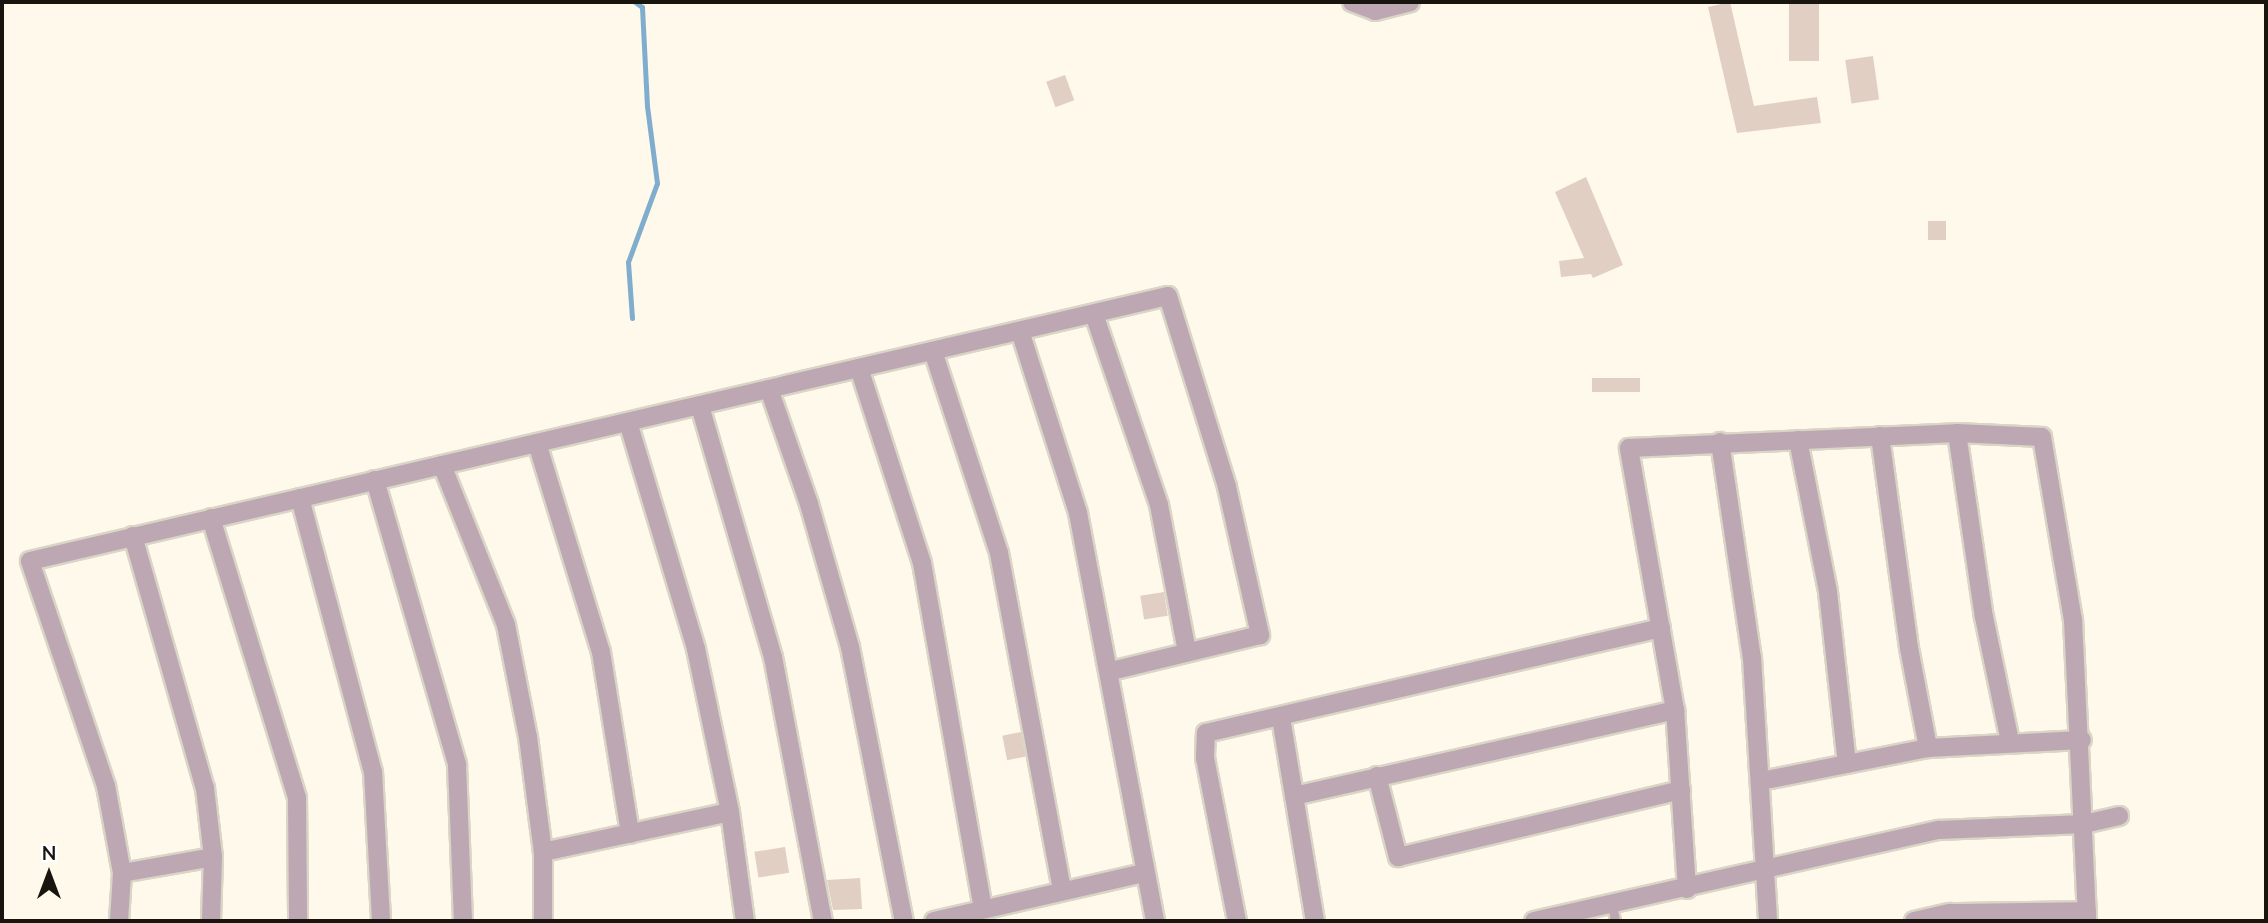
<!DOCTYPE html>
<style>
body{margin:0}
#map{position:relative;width:2268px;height:923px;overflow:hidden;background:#fef9ea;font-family:Lato,sans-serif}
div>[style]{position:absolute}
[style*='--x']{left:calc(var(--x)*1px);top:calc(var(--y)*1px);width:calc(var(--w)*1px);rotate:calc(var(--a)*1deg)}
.stream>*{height:5px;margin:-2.5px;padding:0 2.5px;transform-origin:2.5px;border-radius:2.5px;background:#80adcd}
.building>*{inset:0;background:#e1cfc4;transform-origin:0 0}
.roads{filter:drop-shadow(2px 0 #d9d5c7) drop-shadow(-2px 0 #d9d5c7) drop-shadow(0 2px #d9d5c7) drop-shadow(0 -2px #d9d5c7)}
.lane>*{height:9px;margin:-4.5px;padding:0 4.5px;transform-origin:4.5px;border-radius:4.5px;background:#bda7b2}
.street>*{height:18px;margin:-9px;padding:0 9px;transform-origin:9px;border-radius:9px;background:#bda7b2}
span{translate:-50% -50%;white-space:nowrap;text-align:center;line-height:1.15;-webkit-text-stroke:6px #fff;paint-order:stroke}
.frame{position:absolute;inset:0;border:4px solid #18150f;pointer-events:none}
.north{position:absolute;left:14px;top:839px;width:70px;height:70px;-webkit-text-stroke:5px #fff;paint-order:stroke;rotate:0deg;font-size:19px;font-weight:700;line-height:28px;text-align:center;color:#18150f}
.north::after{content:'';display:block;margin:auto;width:24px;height:32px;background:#18150f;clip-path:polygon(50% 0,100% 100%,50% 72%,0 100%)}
</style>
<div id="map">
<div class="stream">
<div style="--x:632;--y:318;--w:56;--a:-94.1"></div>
<div style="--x:628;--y:262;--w:84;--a:-69.8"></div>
<div style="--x:657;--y:183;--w:78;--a:-97.4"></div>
<div style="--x:647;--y:106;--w:99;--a:-92.9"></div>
<div style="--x:642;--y:7;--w:9;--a:-144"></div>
</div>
<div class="building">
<div style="clip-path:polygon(1730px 2px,1754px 106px,1817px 97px,1821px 123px,1737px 133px,1708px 7px)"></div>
<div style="left:1789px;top:2px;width:30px;height:59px"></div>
<div style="left:1873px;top:56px;width:44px;height:28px;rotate:82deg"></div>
<div style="left:1065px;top:75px;width:27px;height:20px;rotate:70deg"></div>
<div style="clip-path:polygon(1586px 177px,1623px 265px,1593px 278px,1591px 274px,1561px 277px,1559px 261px,1584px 258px,1555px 192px)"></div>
<div style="left:1928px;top:221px;width:18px;height:19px"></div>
<div style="left:1640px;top:378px;width:14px;height:48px;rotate:90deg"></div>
<div style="left:1164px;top:592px;width:24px;height:24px;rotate:81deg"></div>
<div style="left:1021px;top:732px;width:25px;height:19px;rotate:79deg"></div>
<div style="left:785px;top:847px;width:26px;height:31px;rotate:81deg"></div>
<div style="clip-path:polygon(860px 878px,862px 909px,833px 910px,827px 880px)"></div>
</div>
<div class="roads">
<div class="lane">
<div style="--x:1612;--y:905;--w:16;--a:79"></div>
</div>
<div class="street">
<div style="--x:1352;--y:2;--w:25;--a:21"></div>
<div style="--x:1375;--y:11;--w:36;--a:-14"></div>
<div style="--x:1094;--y:314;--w:202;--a:71.2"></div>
<div style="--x:1159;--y:505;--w:150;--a:79.2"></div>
<div style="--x:1020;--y:331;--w:191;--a:72.3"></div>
<div style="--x:1078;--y:513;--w:415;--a:79.3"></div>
<div style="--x:933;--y:351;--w:213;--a:71.9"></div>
<div style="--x:999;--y:553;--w:344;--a:79.4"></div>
<div style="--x:859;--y:368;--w:205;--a:72.1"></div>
<div style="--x:922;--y:563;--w:350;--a:80"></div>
<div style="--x:769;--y:389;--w:122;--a:70.8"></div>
<div style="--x:809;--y:504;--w:149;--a:74"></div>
<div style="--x:850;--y:647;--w:279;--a:78.9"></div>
<div style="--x:700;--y:406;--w:261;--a:73.8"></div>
<div style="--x:773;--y:657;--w:269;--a:79.3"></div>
<div style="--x:628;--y:422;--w:237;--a:73.3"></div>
<div style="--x:696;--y:649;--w:167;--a:78.2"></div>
<div style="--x:730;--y:812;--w:110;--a:82.2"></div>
<div style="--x:1957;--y:433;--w:186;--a:81.7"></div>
<div style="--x:1984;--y:617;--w:127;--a:78.2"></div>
<div style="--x:1880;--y:436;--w:214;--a:82.2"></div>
<div style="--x:1909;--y:648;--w:102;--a:79.2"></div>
<div style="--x:1798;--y:440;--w:155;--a:78.8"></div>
<div style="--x:1828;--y:592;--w:173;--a:83.7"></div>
<div style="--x:1720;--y:442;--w:218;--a:81.6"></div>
<div style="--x:1752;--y:658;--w:263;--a:86.5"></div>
<div style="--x:537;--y:443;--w:219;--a:73"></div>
<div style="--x:601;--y:652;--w:184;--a:80.9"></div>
<div style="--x:442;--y:465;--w:172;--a:68.2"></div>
<div style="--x:506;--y:625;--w:114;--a:78.9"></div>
<div style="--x:528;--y:737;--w:116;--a:82.6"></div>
<div style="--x:543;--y:852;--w:69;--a:90"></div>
<div style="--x:375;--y:480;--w:297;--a:73.9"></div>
<div style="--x:457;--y:765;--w:156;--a:87.8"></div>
<div style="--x:300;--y:498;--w:284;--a:75.1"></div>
<div style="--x:373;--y:772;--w:149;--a:86.9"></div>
<div style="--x:211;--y:518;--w:293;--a:72.9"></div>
<div style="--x:297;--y:798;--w:123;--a:89.5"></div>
<div style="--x:133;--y:536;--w:262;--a:74.1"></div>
<div style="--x:205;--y:788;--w:69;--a:83.4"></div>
<div style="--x:213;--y:857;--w:64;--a:91.8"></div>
<div style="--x:1281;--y:718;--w:206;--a:80.5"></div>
<div style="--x:1377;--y:776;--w:84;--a:75.5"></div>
<div style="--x:1398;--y:857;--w:291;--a:-13.3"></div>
<div style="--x:1761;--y:781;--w:170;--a:-11.2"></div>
<div style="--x:1928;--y:748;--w:154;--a:-3"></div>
<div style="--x:1294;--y:796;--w:391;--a:-12.7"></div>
<div style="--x:543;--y:852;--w:191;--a:-12.1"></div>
<div style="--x:122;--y:873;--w:92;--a:-10"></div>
<div style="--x:1687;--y:889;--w:179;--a:-93.8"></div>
<div style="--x:1675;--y:710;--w:266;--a:-100"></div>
<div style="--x:1629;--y:448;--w:328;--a:-2.6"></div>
<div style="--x:1957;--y:433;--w:85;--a:2.7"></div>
<div style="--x:2042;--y:437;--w:186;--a:80.4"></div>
<div style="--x:2073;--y:620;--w:301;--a:87.3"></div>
<div style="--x:119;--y:921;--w:48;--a:-86.4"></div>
<div style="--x:122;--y:873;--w:88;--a:-100.4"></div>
<div style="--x:106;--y:786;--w:237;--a:-108.7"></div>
<div style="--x:30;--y:561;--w:1168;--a:-13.11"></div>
<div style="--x:1168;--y:296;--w:200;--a:72.8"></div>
<div style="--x:1227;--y:487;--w:152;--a:77.4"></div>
<div style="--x:1260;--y:635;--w:153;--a:166.4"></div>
<div style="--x:934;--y:921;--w:215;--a:-12.9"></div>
<div style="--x:1237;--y:921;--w:166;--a:-101.1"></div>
<div style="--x:1205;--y:758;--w:25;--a:-88"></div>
<div style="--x:1206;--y:733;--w:467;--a:-13"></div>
<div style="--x:1534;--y:921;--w:415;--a:-12.7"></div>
<div style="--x:1939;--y:830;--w:145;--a:-2.4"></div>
<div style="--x:2084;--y:824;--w:36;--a:-13"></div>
<div style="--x:1914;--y:921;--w:37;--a:-13"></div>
<div style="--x:1950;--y:913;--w:137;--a:-0.8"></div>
</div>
</div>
<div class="frame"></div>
<div class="north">N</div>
</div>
